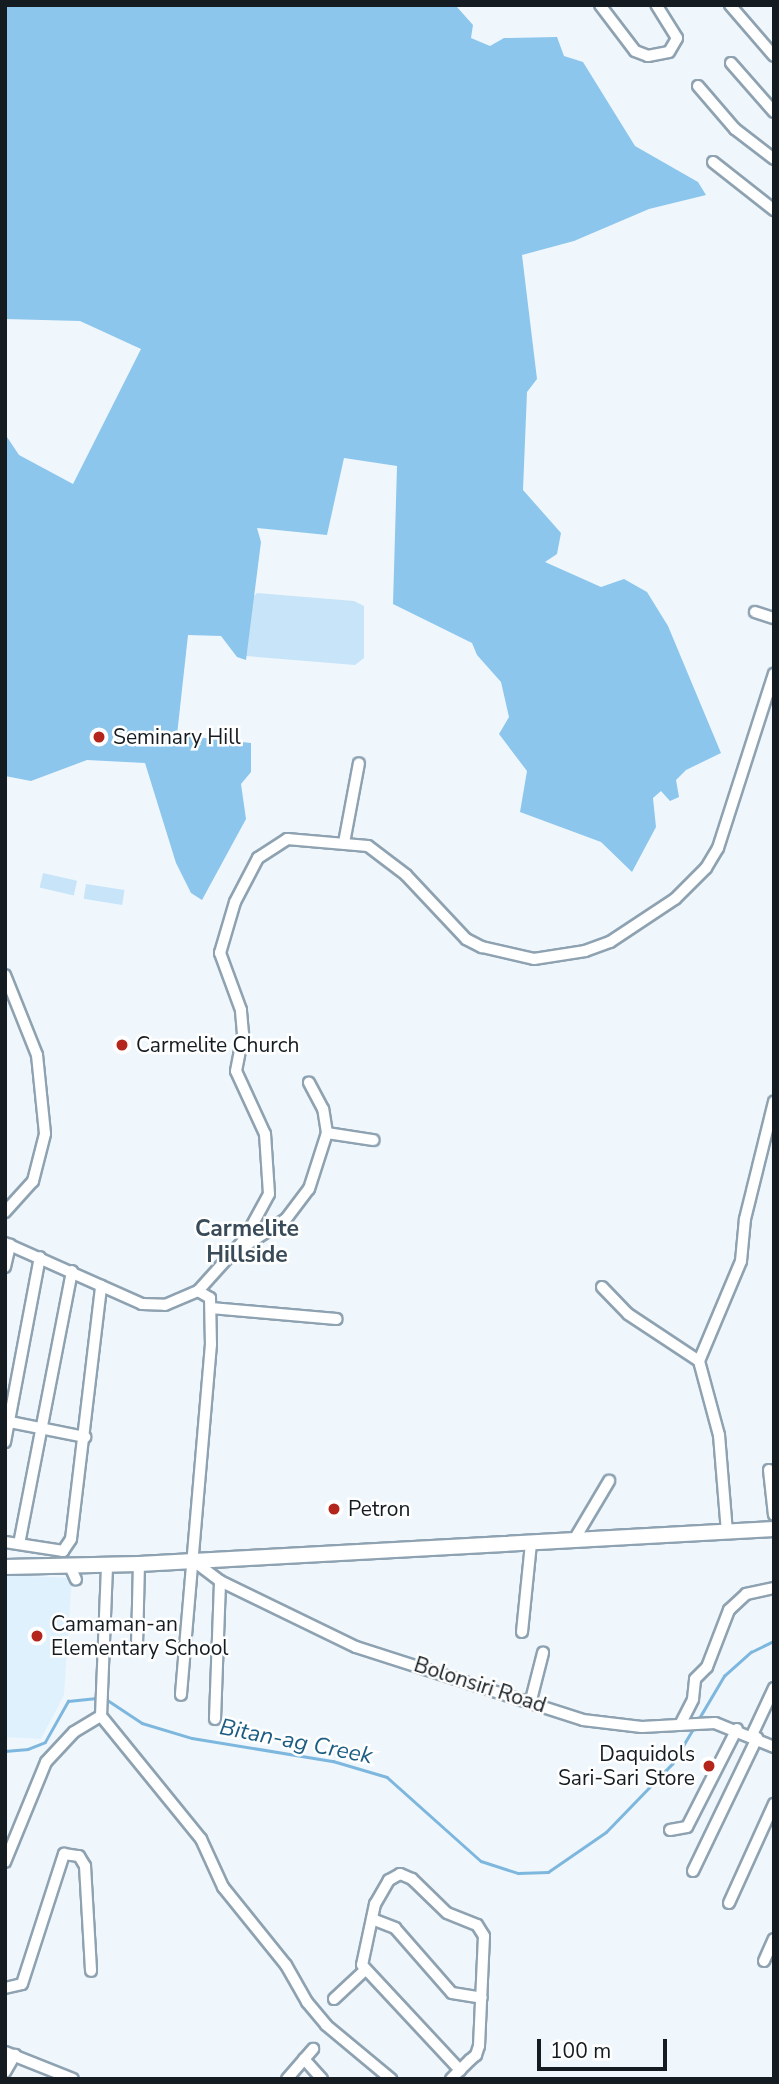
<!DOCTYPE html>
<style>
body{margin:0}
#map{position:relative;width:779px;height:2084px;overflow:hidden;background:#eff7fd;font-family:"Nunito Sans",sans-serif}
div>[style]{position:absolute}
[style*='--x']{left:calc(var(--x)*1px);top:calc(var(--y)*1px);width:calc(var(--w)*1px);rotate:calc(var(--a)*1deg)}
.built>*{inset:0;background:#e0f1fe}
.green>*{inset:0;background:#c8e4f8;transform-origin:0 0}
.forest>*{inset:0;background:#8cc6ed}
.stream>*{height:2.5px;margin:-1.25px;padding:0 1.25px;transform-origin:1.25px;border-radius:1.25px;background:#7eb7de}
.roads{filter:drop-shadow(2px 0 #8ea2b1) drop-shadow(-2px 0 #8ea2b1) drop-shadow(0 2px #8ea2b1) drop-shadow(0 -2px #8ea2b1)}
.minor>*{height:10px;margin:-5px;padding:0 5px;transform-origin:5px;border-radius:5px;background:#fff}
.secondary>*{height:14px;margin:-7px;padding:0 7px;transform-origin:7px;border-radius:7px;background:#fff}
.dots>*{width:19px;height:19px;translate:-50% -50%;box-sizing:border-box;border:4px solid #fff;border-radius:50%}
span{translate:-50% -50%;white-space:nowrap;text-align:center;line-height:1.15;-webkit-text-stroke:5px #fff;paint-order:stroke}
.poi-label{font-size:21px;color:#141c21}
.left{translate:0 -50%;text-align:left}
.right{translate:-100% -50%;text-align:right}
.street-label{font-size:21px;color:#141c21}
.neighbourhood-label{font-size:23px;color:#394b58;font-weight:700}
.water-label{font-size:23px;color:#1c5d83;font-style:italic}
.frame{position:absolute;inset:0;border:7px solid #141c21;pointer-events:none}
.scale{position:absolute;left:537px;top:2039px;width:130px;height:32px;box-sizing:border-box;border:4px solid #141c21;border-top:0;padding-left:9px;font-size:21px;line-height:24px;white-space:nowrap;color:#141c21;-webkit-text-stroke:5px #fff;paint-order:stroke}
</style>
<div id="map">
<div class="built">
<div style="clip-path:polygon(5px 1575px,72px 1578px,64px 1695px,41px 1739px,5px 1737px)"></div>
</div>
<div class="green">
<div style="clip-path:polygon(257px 593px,354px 601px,364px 606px,364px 658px,355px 665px,246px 656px,231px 622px)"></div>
<div style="left:43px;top:873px;width:35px;height:15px;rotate:13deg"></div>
<div style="left:86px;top:884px;width:39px;height:15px;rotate:9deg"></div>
</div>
<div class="forest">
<div style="clip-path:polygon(5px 5px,457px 7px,473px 25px,471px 38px,490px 46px,504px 38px,557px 37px,564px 56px,583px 62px,635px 146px,698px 182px,706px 195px,649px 209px,574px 241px,522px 255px,537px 379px,527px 392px,523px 490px,561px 533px,557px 554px,545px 562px,601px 587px,624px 579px,647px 592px,668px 626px,721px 753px,686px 770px,676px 780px,679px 797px,670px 801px,661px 791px,653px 798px,656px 827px,632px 872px,601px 842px,520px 812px,527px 771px,499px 734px,509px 717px,501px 682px,477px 655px,472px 643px,393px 604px,397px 466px,344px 458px,327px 535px,257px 528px,261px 542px,246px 660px,237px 657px,221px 636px,188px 635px,177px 735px,251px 743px,251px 772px,241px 784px,246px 819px,202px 900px,191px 893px,176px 863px,145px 763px,87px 760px,31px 781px,5px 776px,5px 434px,19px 455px,73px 484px,141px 349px,80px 321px,5px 319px)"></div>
</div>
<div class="stream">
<div style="--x:106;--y:1699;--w:43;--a:33.7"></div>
<div style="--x:142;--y:1723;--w:52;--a:16.7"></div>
<div style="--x:192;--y:1738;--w:143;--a:9.3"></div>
<div style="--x:333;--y:1761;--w:56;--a:16.5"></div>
<div style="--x:387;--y:1777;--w:126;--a:41.8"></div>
<div style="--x:481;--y:1861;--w:39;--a:18"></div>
<div style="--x:518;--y:1873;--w:30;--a:-2"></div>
<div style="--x:548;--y:1872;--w:70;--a:-34.6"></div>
<div style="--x:606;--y:1832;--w:95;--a:-45.9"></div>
<div style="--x:672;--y:1764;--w:41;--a:-59"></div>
<div style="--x:698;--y:1720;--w:51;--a:-59.4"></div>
<div style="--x:724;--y:1676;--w:36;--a:-42"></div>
<div style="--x:751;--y:1652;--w:25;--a:-26"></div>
<div style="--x:5;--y:1751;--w:23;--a:-5"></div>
<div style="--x:28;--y:1749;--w:18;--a:-22"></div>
<div style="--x:45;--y:1742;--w:47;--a:-60.7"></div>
<div style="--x:68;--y:1701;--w:31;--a:-6"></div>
</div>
<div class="roads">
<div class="minor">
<div style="--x:600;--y:5;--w:58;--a:52.7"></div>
<div style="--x:635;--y:51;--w:14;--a:21"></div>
<div style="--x:648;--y:56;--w:21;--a:-11"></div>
<div style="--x:669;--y:52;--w:16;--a:-60"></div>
<div style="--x:677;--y:38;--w:39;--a:-122"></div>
<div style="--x:730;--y:5;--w:67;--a:49.2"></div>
<div style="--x:731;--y:63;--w:65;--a:48.7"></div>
<div style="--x:698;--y:86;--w:57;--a:49.3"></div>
<div style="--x:735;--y:129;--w:49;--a:37.6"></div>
<div style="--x:713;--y:162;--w:78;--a:38.2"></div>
<div style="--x:755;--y:612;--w:20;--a:18"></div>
<div style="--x:344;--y:843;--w:81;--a:-79.4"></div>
<div style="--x:5;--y:975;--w:86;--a:68.2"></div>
<div style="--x:37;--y:1055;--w:79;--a:84.2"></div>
<div style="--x:45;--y:1134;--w:49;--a:104.3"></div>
<div style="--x:33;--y:1181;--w:42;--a:132.1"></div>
<div style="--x:327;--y:1133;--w:47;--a:8.7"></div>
<div style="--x:5;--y:1243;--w:150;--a:24"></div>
<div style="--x:142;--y:1304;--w:23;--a:2"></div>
<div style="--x:165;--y:1305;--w:36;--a:-23"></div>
<div style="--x:198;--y:1291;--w:14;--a:30"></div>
<div style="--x:210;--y:1298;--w:46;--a:88.8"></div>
<div style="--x:211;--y:1344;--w:352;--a:94.9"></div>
<div style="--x:240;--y:1249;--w:55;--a:-33.1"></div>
<div style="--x:286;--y:1219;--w:38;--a:-53"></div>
<div style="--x:309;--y:1189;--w:59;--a:-72.2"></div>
<div style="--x:327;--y:1133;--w:24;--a:-99"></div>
<div style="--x:323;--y:1109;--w:30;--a:-118"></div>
<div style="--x:5;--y:1267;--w:23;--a:-77"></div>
<div style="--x:602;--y:1287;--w:37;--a:46"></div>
<div style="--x:628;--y:1314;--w:85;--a:33.5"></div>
<div style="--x:699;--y:1361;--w:77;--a:74.9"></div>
<div style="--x:719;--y:1435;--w:97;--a:85.3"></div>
<div style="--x:198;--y:1291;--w:69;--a:-48"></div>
<div style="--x:244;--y:1240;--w:52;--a:-61.5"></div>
<div style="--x:269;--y:1194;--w:60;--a:-93.8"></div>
<div style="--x:265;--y:1134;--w:69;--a:-114.7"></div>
<div style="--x:236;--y:1071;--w:38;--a:-79"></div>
<div style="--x:243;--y:1034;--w:24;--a:-95"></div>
<div style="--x:241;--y:1010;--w:61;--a:-110.2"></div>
<div style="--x:220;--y:953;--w:53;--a:-73.6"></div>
<div style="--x:235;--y:902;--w:50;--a:-62.4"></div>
<div style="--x:258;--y:858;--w:35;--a:-33"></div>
<div style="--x:287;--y:839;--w:81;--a:4.9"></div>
<div style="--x:368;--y:846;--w:48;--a:37.3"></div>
<div style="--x:406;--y:875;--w:88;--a:46.8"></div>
<div style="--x:466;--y:939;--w:18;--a:27"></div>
<div style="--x:482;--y:947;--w:53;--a:13"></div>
<div style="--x:534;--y:959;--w:52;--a:-8.9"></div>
<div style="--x:585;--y:951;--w:27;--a:-20"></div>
<div style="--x:610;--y:942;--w:78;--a:-33.5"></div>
<div style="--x:675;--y:899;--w:44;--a:-45"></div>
<div style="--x:706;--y:868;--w:23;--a:-59"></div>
<div style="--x:718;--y:848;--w:183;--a:-72.2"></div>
<div style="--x:211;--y:1308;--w:126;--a:5"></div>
<div style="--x:699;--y:1361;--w:108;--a:-67.2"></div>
<div style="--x:741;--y:1261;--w:42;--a:-84.6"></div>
<div style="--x:745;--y:1219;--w:121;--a:-76.1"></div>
<div style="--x:5;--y:1421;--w:82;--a:11.3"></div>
<div style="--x:5;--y:1442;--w:188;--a:-79.3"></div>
<div style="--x:769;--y:1470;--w:45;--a:83.7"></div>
<div style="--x:574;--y:1540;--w:69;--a:-59.3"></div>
<div style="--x:5;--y:1542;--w:59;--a:8.8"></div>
<div style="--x:63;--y:1551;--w:14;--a:-56"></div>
<div style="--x:71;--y:1539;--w:255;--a:-83.2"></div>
<div style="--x:19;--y:1544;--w:278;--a:-79"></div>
<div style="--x:191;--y:1559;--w:36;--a:37"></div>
<div style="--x:220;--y:1581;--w:151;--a:25.9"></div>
<div style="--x:356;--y:1647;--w:238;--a:17.8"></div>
<div style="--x:583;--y:1720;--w:59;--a:6.8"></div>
<div style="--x:642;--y:1727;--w:73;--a:-3.1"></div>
<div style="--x:715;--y:1723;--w:64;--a:22.1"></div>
<div style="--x:69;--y:1564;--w:17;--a:66"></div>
<div style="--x:522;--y:1632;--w:89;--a:-84.2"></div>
<div style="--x:137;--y:1645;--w:81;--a:-88.6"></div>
<div style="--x:531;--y:1700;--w:49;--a:-75.7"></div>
<div style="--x:101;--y:1716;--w:159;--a:50.9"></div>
<div style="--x:201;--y:1839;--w:53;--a:65.4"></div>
<div style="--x:223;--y:1887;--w:100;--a:51.1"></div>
<div style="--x:286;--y:1965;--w:43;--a:60.4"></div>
<div style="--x:307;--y:2002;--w:30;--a:50"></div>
<div style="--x:326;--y:2025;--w:85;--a:39.7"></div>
<div style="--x:101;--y:1716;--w:152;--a:-87.7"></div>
<div style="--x:215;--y:1719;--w:138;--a:-87.9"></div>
<div style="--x:680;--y:1725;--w:29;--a:-63"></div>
<div style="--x:693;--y:1699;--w:20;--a:-84"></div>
<div style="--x:695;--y:1679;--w:17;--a:-45"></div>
<div style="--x:707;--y:1667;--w:61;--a:-68.9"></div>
<div style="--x:729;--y:1610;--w:23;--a:-43"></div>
<div style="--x:746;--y:1594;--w:29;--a:-12"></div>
<div style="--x:752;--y:1735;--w:52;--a:-64.9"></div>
<div style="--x:670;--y:1830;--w:17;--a:-10"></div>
<div style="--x:687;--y:1827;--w:110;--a:-63"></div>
<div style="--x:5;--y:1862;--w:108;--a:-67.7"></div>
<div style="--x:46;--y:1762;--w:41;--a:-47"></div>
<div style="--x:74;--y:1732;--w:31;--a:-31"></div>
<div style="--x:693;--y:1871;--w:148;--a:-64.3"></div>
<div style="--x:729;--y:1903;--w:109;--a:-65.6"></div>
<div style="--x:372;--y:1919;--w:25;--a:21"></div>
<div style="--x:395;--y:1928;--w:86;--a:48.8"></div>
<div style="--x:452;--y:1993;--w:30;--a:9"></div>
<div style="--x:764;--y:1961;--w:24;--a:-66"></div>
<div style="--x:5;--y:1988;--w:17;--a:-13"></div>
<div style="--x:22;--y:1984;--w:137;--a:-72.1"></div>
<div style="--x:64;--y:1854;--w:15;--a:8"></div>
<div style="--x:79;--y:1856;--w:12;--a:59"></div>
<div style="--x:85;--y:1866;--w:105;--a:86.7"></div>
<div style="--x:334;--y:1999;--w:42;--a:-43.1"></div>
<div style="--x:5;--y:2052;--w:73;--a:21.7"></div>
<div style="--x:304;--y:2059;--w:27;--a:48"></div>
<div style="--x:5;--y:2072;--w:20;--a:-60"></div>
<div style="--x:287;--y:2079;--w:40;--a:-49"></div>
<div style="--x:451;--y:2079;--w:27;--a:-45"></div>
<div style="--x:470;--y:2060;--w:8;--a:-40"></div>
<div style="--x:476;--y:2055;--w:9;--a:-72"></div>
<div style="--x:479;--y:2046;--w:110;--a:-87.4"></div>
<div style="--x:484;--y:1936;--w:13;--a:-122"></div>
<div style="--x:477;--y:1925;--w:32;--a:-158"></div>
<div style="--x:447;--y:1913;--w:49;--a:-135.8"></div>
<div style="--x:412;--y:1879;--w:13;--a:-157"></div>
<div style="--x:400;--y:1874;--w:13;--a:151"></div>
<div style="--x:389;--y:1880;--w:28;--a:120"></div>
<div style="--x:375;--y:1904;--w:62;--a:102"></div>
<div style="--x:362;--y:1965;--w:144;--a:47"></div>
</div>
<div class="secondary">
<div style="--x:5;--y:1567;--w:134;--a:-1.3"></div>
<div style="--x:139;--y:1564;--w:636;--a:-3.15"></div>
</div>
</div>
<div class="dots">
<div style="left:99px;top:737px;background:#b4251c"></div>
<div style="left:122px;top:1045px;background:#b4251c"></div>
<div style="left:334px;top:1509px;background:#b4251c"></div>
<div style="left:37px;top:1636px;background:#b4251c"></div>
<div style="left:709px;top:1766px;background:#b4251c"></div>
</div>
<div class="poi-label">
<span class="left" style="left:113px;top:737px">Seminary Hill</span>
<span class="left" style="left:136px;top:1045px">Carmelite Church</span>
<span class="left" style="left:348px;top:1509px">Petron</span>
<span class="left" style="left:51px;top:1636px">Camaman-an<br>Elementary School</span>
<span class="right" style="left:695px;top:1766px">Daquidols<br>Sari-Sari Store</span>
</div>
<div class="street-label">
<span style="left:480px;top:1685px;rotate:18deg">Bolonsiri Road</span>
</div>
<div class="neighbourhood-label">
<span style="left:247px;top:1242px">Carmelite<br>Hillside</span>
</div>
<div class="water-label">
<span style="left:296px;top:1742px;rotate:11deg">Bitan-ag Creek</span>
</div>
<div class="frame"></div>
<div class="scale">100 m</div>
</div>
